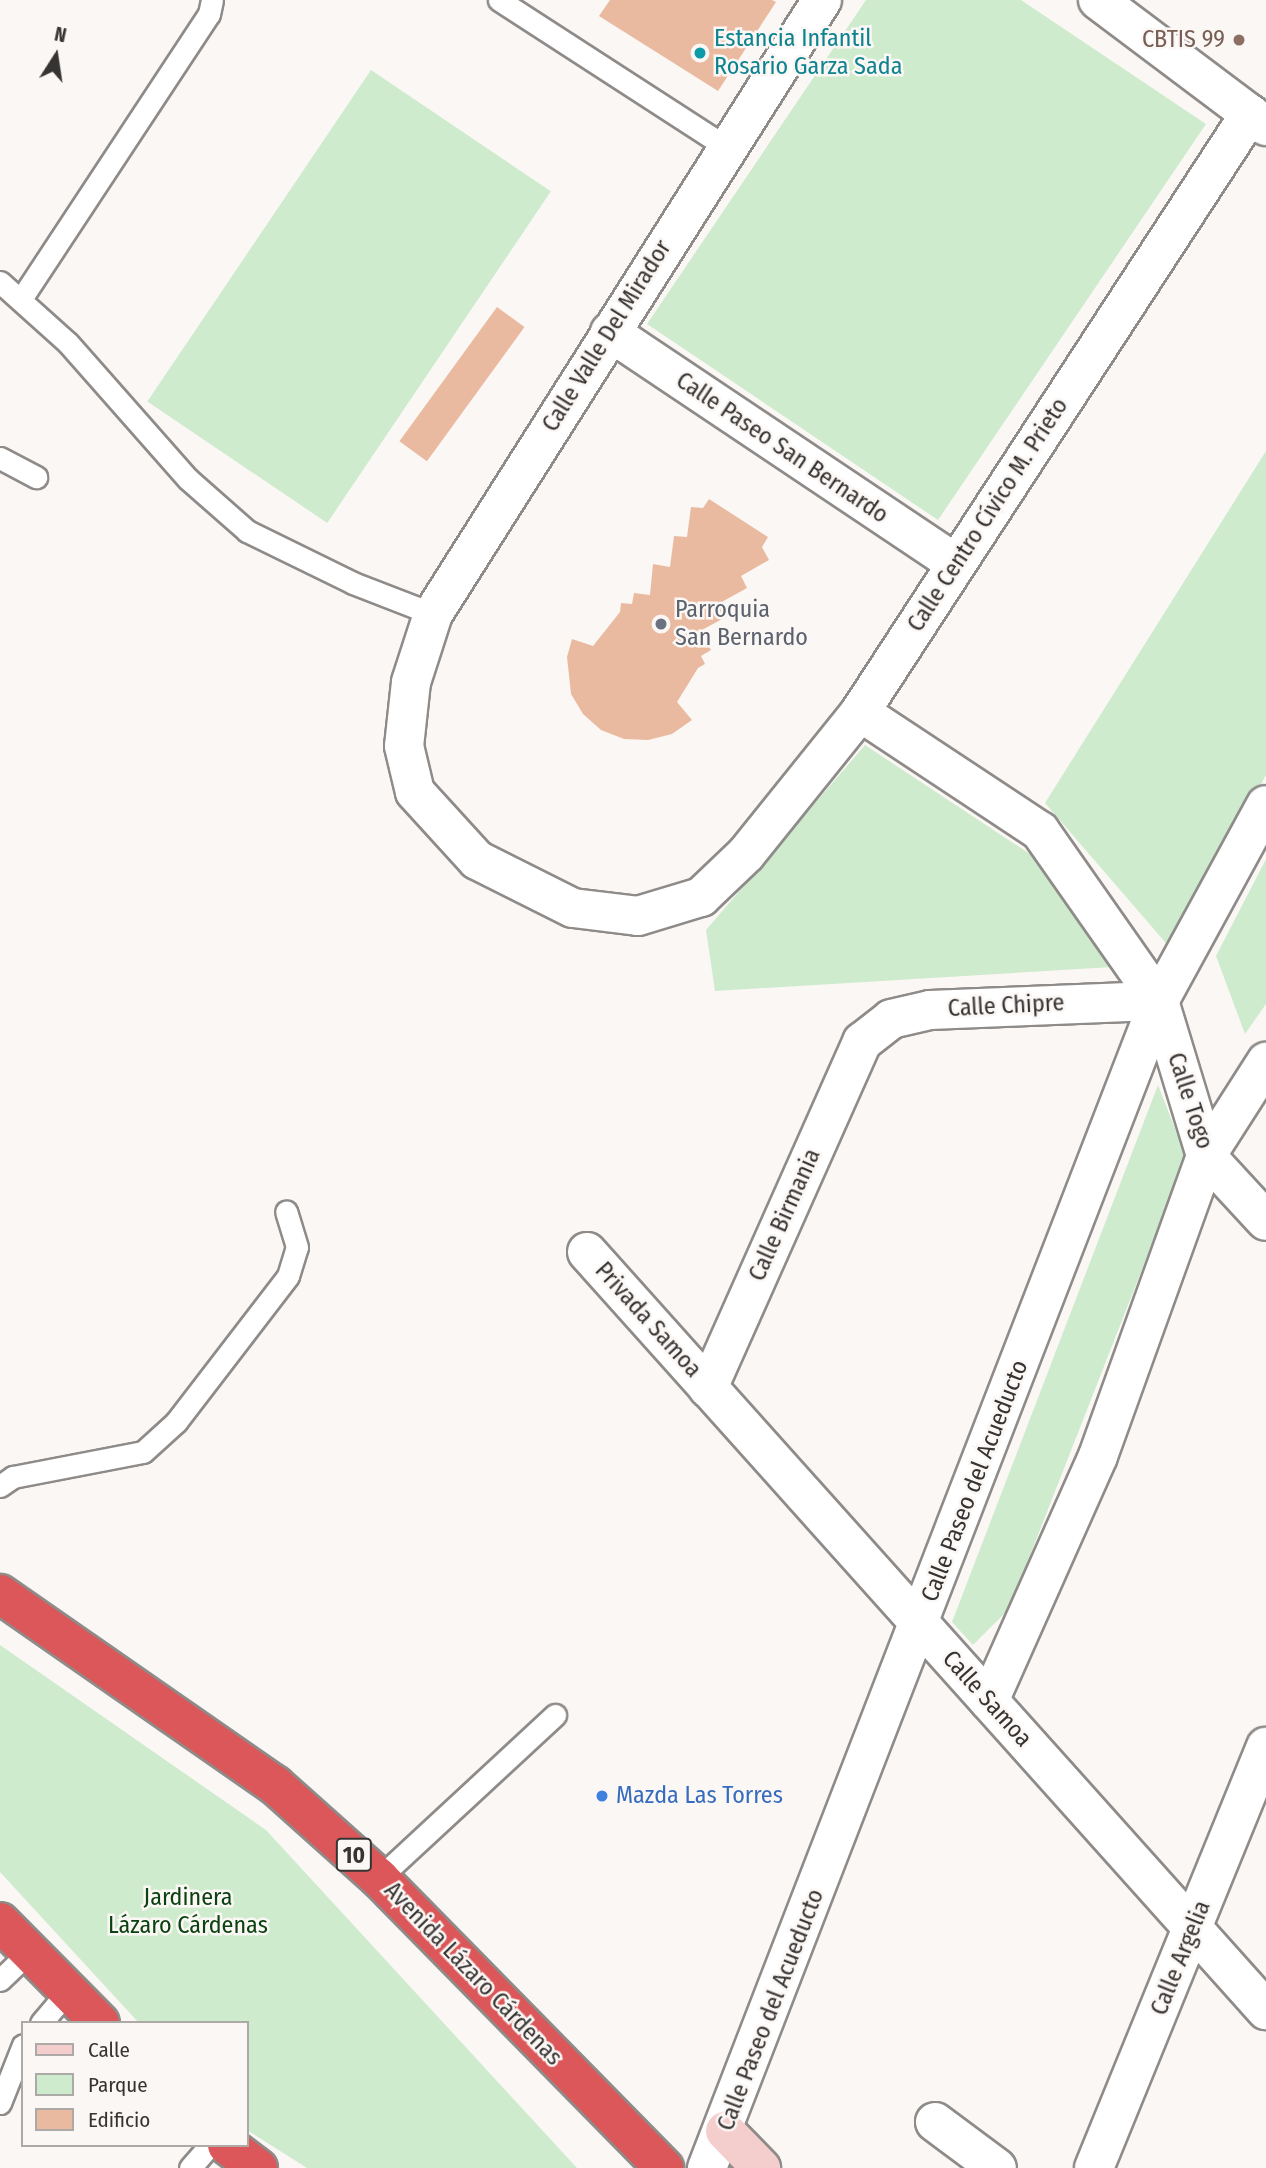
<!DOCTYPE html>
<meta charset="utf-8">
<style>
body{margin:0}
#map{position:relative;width:1266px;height:2168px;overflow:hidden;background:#fbf7f5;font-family:"Fira Sans Condensed",sans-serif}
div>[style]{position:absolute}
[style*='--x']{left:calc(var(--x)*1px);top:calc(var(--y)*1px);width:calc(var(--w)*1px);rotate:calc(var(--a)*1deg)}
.green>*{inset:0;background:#cfebce;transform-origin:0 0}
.building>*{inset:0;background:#eabaa0;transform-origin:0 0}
.roads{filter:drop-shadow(2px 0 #8e8b89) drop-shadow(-2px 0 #8e8b89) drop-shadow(0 2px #8e8b89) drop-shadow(0 -2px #8e8b89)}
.lane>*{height:21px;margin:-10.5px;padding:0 10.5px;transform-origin:10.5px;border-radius:10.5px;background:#fff}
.street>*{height:38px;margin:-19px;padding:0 19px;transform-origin:19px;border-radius:19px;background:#fff}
.secondary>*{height:38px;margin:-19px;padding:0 19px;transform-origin:19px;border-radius:19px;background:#f4cdcd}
.highway>*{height:38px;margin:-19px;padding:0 19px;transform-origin:19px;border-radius:19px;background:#db5759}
.dots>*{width:19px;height:19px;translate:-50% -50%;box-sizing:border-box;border:4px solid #fbf7f5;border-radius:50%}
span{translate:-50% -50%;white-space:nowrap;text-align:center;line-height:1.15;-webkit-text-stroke:5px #fbf7f5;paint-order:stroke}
.shield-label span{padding:2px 5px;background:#fbf7f5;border:2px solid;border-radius:5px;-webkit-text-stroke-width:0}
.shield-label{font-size:23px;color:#363433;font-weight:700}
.culture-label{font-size:24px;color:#0d838f}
.left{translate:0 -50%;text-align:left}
.education-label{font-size:24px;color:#785e54}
.right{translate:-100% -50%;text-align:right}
.street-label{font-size:24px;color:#363433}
.worship-label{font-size:24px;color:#5b616d}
.shop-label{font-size:24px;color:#366cbe}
.park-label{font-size:24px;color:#0b4211}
.legend{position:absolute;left:21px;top:2021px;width:228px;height:126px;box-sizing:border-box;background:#fbf7f5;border:2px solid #aca9a7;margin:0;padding:9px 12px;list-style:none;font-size:21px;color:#363433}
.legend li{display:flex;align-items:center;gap:14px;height:35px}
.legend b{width:35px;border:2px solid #aca9a7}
.north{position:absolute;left:21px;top:21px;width:70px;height:70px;-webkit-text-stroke:5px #fbf7f5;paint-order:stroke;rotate:12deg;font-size:19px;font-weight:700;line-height:28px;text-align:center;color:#363433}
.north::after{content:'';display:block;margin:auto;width:24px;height:32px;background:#363433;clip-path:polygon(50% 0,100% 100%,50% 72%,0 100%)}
</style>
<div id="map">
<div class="green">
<div style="clip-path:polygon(866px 0,1021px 0,1206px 124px,938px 520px,647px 324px)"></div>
<div style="left:371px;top:70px;width:217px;height:400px;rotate:34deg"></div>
<div style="clip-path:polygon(1266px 451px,1266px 775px,1171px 949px,1045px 803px)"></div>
<div style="clip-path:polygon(865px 745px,1045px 864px,1113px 967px,715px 991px,706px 930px)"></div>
<div style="clip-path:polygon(1266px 859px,1266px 1004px,1245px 1034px,1216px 956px)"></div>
<div style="clip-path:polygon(1158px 1085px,1186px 1157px,1009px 1609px,973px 1645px,952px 1622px)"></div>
<div style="clip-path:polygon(0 1645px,266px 1830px,577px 2168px,307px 2168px,247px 2130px,247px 2023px,139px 2023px,0 1872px)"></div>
</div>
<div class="building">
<div style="clip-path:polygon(610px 0,772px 0,776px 2px,718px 91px,599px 16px)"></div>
<div style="left:497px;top:307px;width:34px;height:166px;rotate:36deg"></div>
<div style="clip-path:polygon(709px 499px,768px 537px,762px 547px,769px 560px,741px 576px,747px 588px,718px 604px,726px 617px,700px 631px,711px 650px,701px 656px,705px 664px,698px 668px,677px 702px,692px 720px,672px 734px,648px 740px,624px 739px,601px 730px,583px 714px,571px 694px,567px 657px,572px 639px,593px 646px,620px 612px,621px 603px,632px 604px,634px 593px,650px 595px,653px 564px,670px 567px,674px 536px,687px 537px,691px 507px,703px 508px)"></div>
</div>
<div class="roads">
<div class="lane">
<div style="--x:499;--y:0;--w:270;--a:32.9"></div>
<div style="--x:0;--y:282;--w:91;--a:41.9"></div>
<div style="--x:68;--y:343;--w:181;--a:48.6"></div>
<div style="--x:188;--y:479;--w:79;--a:41.4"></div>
<div style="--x:247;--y:531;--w:118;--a:26.1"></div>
<div style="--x:353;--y:583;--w:86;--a:21.2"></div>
<div style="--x:21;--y:299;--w:341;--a:-56.6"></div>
<div style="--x:209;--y:14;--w:14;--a:-78"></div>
<div style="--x:0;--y:458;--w:41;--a:27.8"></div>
<div style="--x:0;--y:1486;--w:16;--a:-35"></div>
<div style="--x:13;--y:1477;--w:132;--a:-10.9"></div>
<div style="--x:143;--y:1452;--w:45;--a:-42.3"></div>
<div style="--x:176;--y:1422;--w:184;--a:-52.5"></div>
<div style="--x:288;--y:1276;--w:30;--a:-73"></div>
<div style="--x:297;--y:1247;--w:37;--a:-107"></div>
<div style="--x:379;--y:1878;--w:240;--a:-42.8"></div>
<div style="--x:0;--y:1980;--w:40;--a:-44"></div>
<div style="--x:41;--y:2023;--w:42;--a:-49.8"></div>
<div style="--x:0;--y:2103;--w:62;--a:-68.4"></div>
<div style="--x:190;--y:2168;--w:30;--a:-49"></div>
</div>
<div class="street">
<div style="--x:822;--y:0;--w:727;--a:122.36"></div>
<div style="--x:433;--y:614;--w:71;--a:107.9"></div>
<div style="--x:411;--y:682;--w:64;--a:96.2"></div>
<div style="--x:404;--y:746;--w:47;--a:76.6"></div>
<div style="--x:415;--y:792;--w:92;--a:47.6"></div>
<div style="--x:477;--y:860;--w:107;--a:26.6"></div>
<div style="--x:573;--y:908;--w:65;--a:7"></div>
<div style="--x:638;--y:916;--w:66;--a:-16.8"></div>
<div style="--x:701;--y:897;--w:62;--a:-43.7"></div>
<div style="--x:746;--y:854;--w:182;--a:-51.2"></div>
<div style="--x:860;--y:712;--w:714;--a:-56.89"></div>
<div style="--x:1098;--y:0;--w:210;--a:36.9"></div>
<div style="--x:610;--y:332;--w:415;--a:33.8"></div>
<div style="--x:860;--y:712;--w:216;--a:33.5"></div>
<div style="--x:1040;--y:831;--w:208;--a:55"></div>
<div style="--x:1159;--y:1001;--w:162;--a:73.1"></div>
<div style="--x:1206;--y:1156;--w:88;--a:47.3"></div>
<div style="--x:587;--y:1252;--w:1018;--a:48.15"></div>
<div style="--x:708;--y:1388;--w:379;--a:-66"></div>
<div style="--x:862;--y:1042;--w:37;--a:-38"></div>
<div style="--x:891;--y:1019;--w:40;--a:-13"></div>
<div style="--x:930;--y:1010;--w:229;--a:-2.3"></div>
<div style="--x:989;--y:1701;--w:268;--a:-66"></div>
<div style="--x:1098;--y:1456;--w:319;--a:-70.2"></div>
<div style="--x:1206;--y:1156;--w:112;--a:-57.4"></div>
<div style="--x:935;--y:2122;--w:77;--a:36.6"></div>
<div style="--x:707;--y:2168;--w:1251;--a:-68.83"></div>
<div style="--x:1159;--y:1001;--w:223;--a:-61.4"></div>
<div style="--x:1094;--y:2168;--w:455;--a:-67.8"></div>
</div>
<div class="secondary">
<div style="--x:725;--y:2131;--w:52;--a:45.8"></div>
</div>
<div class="highway">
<div style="--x:0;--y:1594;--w:335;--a:34.8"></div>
<div style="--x:275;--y:1785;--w:140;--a:41.8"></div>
<div style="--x:379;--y:1878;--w:407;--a:45.5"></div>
<div style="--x:0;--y:1922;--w:142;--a:45.3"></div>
<div style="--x:227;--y:2145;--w:39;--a:37"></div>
</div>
</div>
<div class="dots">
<div style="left:1239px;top:40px;background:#8d6e63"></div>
<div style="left:700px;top:53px;background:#0f9aa8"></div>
<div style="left:661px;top:624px;background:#6b7280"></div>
<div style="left:602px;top:1796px;background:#3f7fe0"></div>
</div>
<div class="shield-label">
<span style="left:354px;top:1855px">10</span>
</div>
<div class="culture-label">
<span class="left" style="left:714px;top:53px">Estancia Infantil<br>Rosario Garza Sada</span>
</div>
<div class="education-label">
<span class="right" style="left:1225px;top:40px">CBTIS 99</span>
</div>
<div class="street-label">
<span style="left:607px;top:336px;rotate:-58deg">Calle Valle Del Mirador</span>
<span style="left:782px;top:448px;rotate:34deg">Calle Paseo San Bernardo</span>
<span style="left:988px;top:515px;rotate:-57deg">Calle Centro Cívico M. Prieto</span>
<span style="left:1006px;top:1006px;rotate:-3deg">Calle Chipre</span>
<span style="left:1190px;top:1101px;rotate:72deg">Calle Togo</span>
<span style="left:785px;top:1215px;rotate:-66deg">Calle Birmania</span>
<span style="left:648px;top:1320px;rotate:48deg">Privada Samoa</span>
<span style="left:975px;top:1481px;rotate:-69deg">Calle Paseo del Acueducto</span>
<span style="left:987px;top:1699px;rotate:48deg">Calle Samoa</span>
<span style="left:1181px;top:1958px;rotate:-68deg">Calle Argelia</span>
<span style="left:473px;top:1974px;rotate:46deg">Avenida Lázaro Cárdenas</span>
<span style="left:771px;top:2010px;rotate:-69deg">Calle Paseo del Acueducto</span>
</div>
<div class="worship-label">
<span class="left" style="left:675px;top:624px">Parroquia<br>San Bernardo</span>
</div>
<div class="shop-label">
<span class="left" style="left:616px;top:1796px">Mazda Las Torres</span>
</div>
<div class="park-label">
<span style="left:188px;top:1912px">Jardinera<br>Lázaro Cárdenas</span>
</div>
<ul class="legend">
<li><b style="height:9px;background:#f4cdcd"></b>Calle</li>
<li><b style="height:19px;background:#cfebce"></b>Parque</li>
<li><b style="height:19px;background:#eabaa0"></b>Edificio</li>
</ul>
<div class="north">N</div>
</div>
